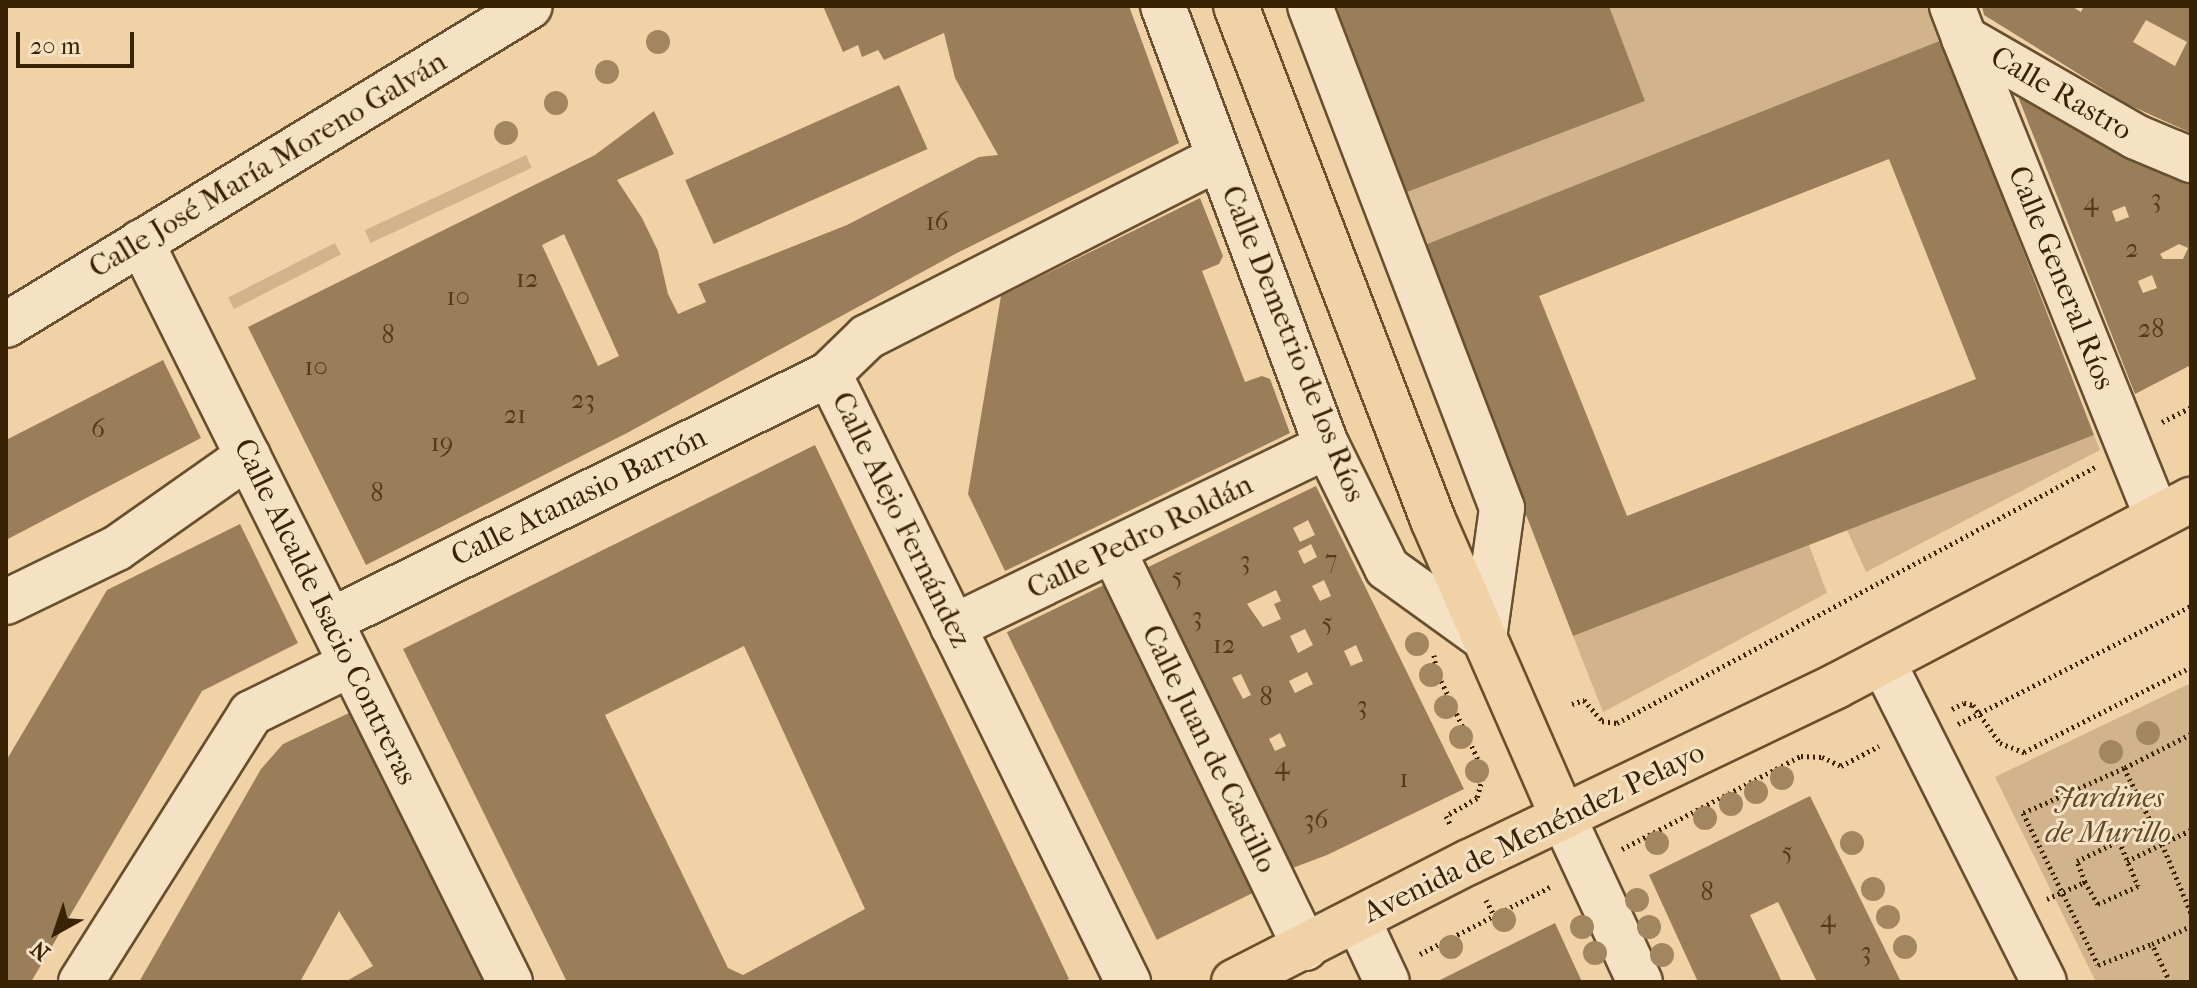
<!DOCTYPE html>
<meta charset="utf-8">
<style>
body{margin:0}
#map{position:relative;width:2197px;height:988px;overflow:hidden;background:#f0d2a6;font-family:"IM FELL French Canon",serif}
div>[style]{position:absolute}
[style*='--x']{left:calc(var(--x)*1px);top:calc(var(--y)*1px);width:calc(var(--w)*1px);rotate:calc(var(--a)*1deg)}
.green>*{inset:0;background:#d1b48b;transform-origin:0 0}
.building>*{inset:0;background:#997e59;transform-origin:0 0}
.path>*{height:5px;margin-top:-2.5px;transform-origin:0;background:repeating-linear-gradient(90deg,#3a2305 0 2px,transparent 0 6px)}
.roads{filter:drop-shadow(2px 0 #684f2d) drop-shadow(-2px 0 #684f2d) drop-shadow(0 2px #684f2d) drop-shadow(0 -2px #684f2d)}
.street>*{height:44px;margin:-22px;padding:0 22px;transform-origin:22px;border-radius:22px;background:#f5e2c5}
.secondary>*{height:44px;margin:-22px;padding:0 22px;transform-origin:22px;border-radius:22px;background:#f5e2c5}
.primary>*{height:44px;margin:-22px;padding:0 22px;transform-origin:22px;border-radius:22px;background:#f0d2a6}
.trees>*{width:24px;height:24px;margin:-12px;border-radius:50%;background:#a18660}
span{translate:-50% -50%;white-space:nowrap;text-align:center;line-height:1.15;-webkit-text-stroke:6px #f5e2c5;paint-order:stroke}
.number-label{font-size:26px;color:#523a1a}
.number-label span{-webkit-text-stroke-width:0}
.street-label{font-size:30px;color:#3a2305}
.park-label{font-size:30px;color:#604726;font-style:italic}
.frame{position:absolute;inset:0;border:8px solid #3a2305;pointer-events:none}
.north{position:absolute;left:16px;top:892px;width:80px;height:80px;-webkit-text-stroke:6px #f5e2c5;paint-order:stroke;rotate:220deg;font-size:22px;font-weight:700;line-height:32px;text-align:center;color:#3a2305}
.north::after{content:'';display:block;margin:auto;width:28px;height:36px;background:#3a2305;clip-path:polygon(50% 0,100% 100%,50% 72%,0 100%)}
.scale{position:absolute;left:16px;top:32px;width:118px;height:36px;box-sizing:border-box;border:4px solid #3a2305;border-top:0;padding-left:10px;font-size:24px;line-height:28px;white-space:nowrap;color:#3a2305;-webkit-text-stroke:6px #f5e2c5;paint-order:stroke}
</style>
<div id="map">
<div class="green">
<div style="clip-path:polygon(1609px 6px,1929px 6px,1942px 40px,1422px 246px,1402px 194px,1645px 101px)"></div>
<div style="left:526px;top:155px;width:14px;height:178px;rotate:65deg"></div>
<div style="left:335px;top:243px;width:13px;height:120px;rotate:63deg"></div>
<div style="clip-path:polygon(2094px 435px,2100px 450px,1866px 572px,1847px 530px)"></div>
<div style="clip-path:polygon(1809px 545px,1827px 593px,1603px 712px,1573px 636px)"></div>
<div style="clip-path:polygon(2191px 683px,2191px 982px,2096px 982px,1995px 777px)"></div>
</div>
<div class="building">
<div style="clip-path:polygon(evenodd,823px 6px,1129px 6px,1179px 143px,957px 253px,627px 433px,366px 565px,248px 327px,595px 155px,654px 111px,674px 154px,617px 180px,642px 218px,658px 251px,668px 294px,678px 314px,706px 302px,698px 284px,847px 225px,979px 157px,998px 155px,955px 78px,944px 33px,884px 60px,878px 50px,862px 57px,858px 45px,843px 52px,823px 6px,564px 234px,619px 356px,598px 366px,542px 245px,564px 234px)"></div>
<div style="clip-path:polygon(1330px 6px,1609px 6px,1645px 101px,1402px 194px)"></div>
<div style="clip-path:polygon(evenodd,1982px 6px,2071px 6px,2081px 12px,2084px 6px,2191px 6px,2191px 133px,2127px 104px,1984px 15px,1982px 6px,2146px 20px,2187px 42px,2175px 66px,2133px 42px,2146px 20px)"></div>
<div style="clip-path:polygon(evenodd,1942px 40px,2094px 435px,1573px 636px,1422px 246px,1942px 40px,1889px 159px,1976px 379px,1627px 516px,1539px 296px,1889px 159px)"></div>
<div style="left:899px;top:85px;width:70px;height:234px;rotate:66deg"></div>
<div style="clip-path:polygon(evenodd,2029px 91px,2191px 181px,2191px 365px,2135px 394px,2019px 99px,2029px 91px,2125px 206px,2129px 217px,2116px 222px,2112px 211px,2125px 206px,2029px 91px,2179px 244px,2188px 248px,2183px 259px,2163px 259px,2160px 254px,2179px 244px,2029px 91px,2152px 275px,2157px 288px,2143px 293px,2138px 281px,2152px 275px)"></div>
<div style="clip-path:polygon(1200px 198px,1223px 256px,1219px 264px,1202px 271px,1245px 382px,1262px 376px,1270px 379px,1290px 433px,1005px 571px,968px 494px,1001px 296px)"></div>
<div style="clip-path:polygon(163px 360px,201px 438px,6px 540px,6px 440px)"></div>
<div style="clip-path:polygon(evenodd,815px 445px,1069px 979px,1063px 982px,567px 982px,403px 649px,815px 445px,744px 646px,865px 909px,743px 975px,728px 968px,605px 715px,744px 646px)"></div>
<div style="clip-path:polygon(evenodd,1316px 486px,1464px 789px,1327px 855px,1290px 869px,1140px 571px,1316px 486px,1308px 520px,1315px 535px,1300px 542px,1293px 528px,1308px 520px,1316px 486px,1311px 544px,1317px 557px,1304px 564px,1298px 551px,1311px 544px,1316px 486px,1324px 580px,1331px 596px,1320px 601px,1312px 586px,1324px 580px,1316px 486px,1276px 590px,1281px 601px,1274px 604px,1281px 619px,1263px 627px,1247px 604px,1276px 590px,1316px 486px,1305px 629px,1313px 645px,1298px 653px,1290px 636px,1305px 629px,1316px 486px,1356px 645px,1363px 661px,1351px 666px,1344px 651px,1356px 645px,1316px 486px,1307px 672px,1313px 684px,1295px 693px,1289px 681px,1307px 672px,1316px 486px,1241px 674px,1251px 695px,1243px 699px,1232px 678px,1241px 674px,1316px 486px,1280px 733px,1286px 746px,1275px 751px,1269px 739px,1280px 733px)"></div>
<div style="clip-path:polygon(240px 524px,298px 643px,202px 691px,31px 982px,6px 982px,6px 761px,107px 590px)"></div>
<div style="left:1112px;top:581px;width:342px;height:117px;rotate:64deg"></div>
<div style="clip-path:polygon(349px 713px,489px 982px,345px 982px,373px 966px,339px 911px,300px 982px,139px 982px,261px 769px,283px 744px)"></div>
<div style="clip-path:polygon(1810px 796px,1901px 982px,1817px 982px,1778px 902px,1750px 915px,1782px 982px,1698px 982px,1649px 875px)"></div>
<div style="clip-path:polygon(1555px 923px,1582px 982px,1436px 982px,1452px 974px)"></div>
</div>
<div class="path">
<div style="--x:2162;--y:422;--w:33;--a:-27"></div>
<div style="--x:1434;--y:655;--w:15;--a:82"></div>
<div style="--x:1436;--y:670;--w:113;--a:64.8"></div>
<div style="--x:1484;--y:772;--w:27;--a:105"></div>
<div style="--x:1477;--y:798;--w:36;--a:150"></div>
<div style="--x:1446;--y:816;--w:11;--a:63"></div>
<div style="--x:1572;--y:704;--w:13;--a:-18"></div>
<div style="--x:1584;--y:700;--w:28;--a:49"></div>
<div style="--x:1602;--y:721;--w:15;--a:8"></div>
<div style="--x:1617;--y:723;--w:542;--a:-28.17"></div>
<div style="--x:1952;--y:709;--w:13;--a:-27"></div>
<div style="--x:1964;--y:703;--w:9;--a:13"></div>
<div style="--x:1973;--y:705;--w:47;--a:54.6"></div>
<div style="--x:2000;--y:743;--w:26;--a:21"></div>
<div style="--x:2024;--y:752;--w:187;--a:-27"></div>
<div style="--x:1958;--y:724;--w:261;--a:-26.9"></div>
<div style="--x:2191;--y:734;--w:75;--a:153.1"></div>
<div style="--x:2124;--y:768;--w:85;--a:63.4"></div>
<div style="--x:2162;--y:844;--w:32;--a:-26"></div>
<div style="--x:2124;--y:768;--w:111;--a:156"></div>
<div style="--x:2023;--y:813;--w:169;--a:63.7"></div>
<div style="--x:2098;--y:965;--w:58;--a:-21.3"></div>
<div style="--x:1622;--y:849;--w:202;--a:-27.5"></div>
<div style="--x:1801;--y:756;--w:21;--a:3"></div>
<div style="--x:1822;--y:757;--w:21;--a:25"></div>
<div style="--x:1841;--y:766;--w:43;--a:-27.8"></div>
<div style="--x:2127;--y:861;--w:39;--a:-26"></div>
<div style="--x:2162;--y:844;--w:75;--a:67.2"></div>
<div style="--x:2047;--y:899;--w:42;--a:-24.1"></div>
<div style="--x:2085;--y:882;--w:22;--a:-111"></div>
<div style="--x:2077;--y:861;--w:47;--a:-25.5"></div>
<div style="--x:2119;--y:841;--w:49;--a:67.1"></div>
<div style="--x:2138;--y:886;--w:44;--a:155.8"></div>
<div style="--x:2098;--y:904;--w:26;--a:-121"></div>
<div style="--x:1486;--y:900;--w:19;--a:62"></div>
<div style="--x:1420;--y:954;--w:146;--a:-27.3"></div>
<div style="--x:2170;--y:982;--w:42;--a:-115.3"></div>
<div style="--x:2152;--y:944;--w:43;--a:-24.8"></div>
</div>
<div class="roads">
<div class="street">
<div style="--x:1163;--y:6;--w:470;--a:69.6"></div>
<div style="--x:1327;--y:446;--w:136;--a:63.8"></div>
<div style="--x:1387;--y:568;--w:120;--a:35.8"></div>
<div style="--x:1484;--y:638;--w:131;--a:-82.1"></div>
<div style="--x:1502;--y:508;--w:537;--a:-110.93"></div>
<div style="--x:1952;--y:6;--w:34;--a:69"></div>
<div style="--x:1964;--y:38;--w:198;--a:29.9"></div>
<div style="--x:2136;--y:137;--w:60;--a:22.7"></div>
<div style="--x:1964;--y:38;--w:516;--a:68.05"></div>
<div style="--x:141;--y:242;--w:827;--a:63.5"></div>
<div style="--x:829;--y:374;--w:678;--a:63.81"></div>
<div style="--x:1113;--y:550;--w:442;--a:64.2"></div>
<div style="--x:6;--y:602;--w:123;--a:-25.9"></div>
<div style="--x:117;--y:548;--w:160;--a:-35.1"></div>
<div style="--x:330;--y:621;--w:557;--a:-26.33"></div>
<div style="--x:829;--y:374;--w:53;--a:-44.2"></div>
<div style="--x:867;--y:337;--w:395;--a:-27"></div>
<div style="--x:953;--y:627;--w:415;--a:-25.8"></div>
<div style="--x:1883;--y:662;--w:358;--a:63.3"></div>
<div style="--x:1563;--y:817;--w:182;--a:65"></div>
<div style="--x:1358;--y:920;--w:68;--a:64.9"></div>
<div style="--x:81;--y:982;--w:318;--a:-57.7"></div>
<div style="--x:251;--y:713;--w:111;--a:-26.1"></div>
</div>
<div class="secondary">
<div style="--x:6;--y:325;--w:613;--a:-31.33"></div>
</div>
<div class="primary">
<div style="--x:1236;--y:6;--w:550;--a:69.03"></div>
<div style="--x:1433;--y:520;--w:324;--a:66.4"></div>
<div style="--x:1234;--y:982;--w:264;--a:-27.1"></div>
<div style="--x:1469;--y:862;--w:407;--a:-25.6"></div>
<div style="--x:1836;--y:686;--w:401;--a:-27.7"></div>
</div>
</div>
<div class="trees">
<div style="left:658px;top:42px"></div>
<div style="left:607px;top:72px"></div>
<div style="left:556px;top:103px"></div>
<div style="left:506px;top:133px"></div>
<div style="left:1417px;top:644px"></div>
<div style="left:1431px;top:675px"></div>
<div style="left:1446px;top:707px"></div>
<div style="left:2148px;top:733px"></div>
<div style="left:1461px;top:737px"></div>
<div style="left:2111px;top:752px"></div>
<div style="left:1477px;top:771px"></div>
<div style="left:1782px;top:778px"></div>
<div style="left:1756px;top:792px"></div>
<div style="left:1731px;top:804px"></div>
<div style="left:1705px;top:818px"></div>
<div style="left:1657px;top:843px"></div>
<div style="left:1852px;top:843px"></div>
<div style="left:1873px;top:889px"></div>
<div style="left:1637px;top:900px"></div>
<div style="left:1888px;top:917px"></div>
<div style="left:1504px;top:920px"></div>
<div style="left:1582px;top:927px"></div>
<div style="left:1649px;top:927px"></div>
<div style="left:1451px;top:947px"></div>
<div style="left:1905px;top:947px"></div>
<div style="left:1595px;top:953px"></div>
<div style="left:1662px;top:955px"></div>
</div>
<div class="number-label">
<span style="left:2156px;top:199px">3</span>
<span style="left:2091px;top:202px">4</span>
<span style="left:937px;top:222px">16</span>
<span style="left:2132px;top:249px">2</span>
<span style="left:527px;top:279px">12</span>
<span style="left:458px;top:297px">10</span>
<span style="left:2151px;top:329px">28</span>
<span style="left:388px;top:335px">8</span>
<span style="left:316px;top:367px">10</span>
<span style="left:583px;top:400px">23</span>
<span style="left:515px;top:415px">21</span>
<span style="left:98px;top:429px">6</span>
<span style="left:442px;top:443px">19</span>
<span style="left:377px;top:493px">8</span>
<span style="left:1331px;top:560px">7</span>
<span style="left:1245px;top:561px">3</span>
<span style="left:1177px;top:577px">5</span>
<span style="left:1197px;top:617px">3</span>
<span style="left:1327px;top:623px">5</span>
<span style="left:1224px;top:645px">12</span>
<span style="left:1266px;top:697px">8</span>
<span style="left:1362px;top:706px">3</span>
<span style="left:1282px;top:766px">4</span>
<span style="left:1404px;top:779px">1</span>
<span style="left:1316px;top:820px">36</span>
<span style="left:1787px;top:852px">5</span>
<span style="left:1707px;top:892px">8</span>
<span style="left:1828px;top:919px">4</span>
<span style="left:1866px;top:952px">3</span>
</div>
<div class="street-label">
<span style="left:2061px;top:94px;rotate:30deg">Calle Rastro</span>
<span style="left:268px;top:165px;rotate:-31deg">Calle José María Moreno Galván</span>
<span style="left:2061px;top:278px;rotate:68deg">Calle General Ríos</span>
<span style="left:1293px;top:344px;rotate:68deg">Calle Demetrio de los Ríos</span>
<span style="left:579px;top:497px;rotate:-26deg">Calle Atanasio Barrón</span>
<span style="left:901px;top:520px;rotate:64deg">Calle Alejo Fernández</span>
<span style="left:1140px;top:537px;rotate:-26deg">Calle Pedro Roldán</span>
<span style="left:325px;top:612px;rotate:64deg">Calle Alcalde Isacio Contreras</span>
<span style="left:1209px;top:749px;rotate:64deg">Calle Juan de Castillo</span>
<span style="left:1534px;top:833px;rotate:-26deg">Avenida de Menéndez Pelayo</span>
</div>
<div class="park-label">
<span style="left:2108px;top:815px">Jardines<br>de Murillo</span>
</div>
<div class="frame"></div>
<div class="north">N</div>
<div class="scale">20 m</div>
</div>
